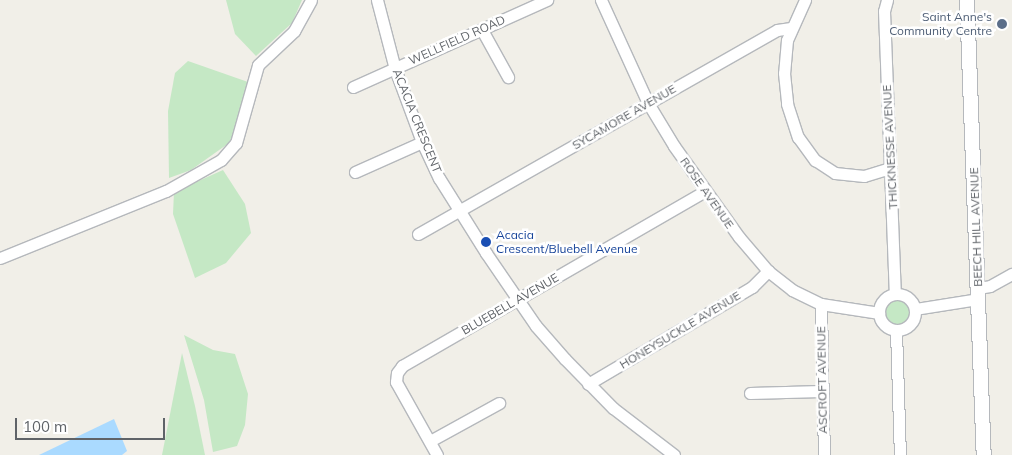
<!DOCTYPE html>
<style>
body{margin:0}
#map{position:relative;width:1012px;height:455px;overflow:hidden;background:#f1efe8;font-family:Mulish,sans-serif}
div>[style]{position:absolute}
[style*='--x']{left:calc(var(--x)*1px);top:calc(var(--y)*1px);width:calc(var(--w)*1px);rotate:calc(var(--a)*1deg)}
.green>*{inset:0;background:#c5e8c5}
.round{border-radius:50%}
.water>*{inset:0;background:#aadaff}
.roads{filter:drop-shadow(1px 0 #b5b8bc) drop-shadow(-1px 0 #b5b8bc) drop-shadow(0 1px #b5b8bc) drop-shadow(0 -1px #b5b8bc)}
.minor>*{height:11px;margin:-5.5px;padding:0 5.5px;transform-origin:5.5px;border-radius:5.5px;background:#fff}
.minor>.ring{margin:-5.5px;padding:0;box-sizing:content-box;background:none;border:11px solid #fff;border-radius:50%}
.tertiary>*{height:14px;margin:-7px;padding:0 7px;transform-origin:7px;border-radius:7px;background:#fff}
.dots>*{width:14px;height:14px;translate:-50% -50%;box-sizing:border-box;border:2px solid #fff;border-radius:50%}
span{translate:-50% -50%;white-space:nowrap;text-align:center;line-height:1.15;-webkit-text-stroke:5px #fff;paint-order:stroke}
.service-label{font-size:12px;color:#4e5e75}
.right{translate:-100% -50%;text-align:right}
.street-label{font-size:12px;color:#5f6368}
.transit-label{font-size:12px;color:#164399}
.left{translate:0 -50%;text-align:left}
.scale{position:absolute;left:15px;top:418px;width:150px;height:22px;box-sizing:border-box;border:2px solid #5f6368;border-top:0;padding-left:6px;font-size:15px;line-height:18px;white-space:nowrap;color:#5f6368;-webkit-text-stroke:4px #fff;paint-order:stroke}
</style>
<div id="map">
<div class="green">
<div style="clip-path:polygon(226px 0,302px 0,292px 23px,256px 56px,235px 34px)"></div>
<div style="clip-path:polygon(188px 61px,248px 82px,240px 118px,229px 143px,191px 170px,169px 178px,168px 111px,175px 73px)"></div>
<div style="clip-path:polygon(223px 170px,245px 204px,251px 233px,226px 263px,195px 278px,173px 214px,174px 192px)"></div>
<div class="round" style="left:884px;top:299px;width:26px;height:26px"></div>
<div style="clip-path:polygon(184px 335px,213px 350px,235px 354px,248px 394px,245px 425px,237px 446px,213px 452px,204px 400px)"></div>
<div style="clip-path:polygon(182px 353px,195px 406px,205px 455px,162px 455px)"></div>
</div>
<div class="water">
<div style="clip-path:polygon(114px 419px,127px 451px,122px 455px,39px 455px)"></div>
</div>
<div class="roads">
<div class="minor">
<div style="--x:377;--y:0;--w:71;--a:75.4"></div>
<div style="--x:395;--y:69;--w:78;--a:69.7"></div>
<div style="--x:422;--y:142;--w:40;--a:65"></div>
<div style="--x:439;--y:178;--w:89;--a:57.9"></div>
<div style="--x:486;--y:253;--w:88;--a:55.6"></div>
<div style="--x:536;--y:326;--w:44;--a:48.7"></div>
<div style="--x:565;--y:359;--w:69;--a:45.6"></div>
<div style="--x:613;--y:408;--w:77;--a:37.6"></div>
<div style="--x:601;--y:0;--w:113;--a:65.5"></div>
<div style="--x:648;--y:103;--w:50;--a:58.8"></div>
<div style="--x:674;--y:146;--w:112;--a:54.5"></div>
<div style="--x:739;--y:237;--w:45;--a:49.5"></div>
<div style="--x:768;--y:271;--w:31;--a:38"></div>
<div style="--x:792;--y:290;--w:32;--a:26"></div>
<div style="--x:821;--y:304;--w:59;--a:8.8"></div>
<div style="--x:805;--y:0;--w:44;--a:114.2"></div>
<div style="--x:787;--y:40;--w:33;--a:95"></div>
<div style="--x:784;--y:73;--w:31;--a:84"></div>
<div style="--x:787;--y:104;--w:35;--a:72"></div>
<div style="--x:798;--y:137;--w:29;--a:54"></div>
<div style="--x:815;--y:160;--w:24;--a:33"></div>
<div style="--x:835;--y:173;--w:29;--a:6"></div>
<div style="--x:864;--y:176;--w:28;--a:-17"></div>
<div style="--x:887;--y:0;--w:11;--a:105"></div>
<div style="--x:884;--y:11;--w:283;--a:87.8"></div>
<div style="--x:482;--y:30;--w:54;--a:61"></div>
<div style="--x:353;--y:87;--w:213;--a:-24.2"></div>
<div style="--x:355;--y:172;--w:73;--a:-24.1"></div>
<div style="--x:418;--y:234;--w:413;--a:-29.6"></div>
<div style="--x:777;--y:30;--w:14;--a:-8"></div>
<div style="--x:0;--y:258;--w:179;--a:-22"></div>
<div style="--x:166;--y:191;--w:63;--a:-29.4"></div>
<div style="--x:221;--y:160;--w:23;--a:-49"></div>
<div style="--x:236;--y:143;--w:81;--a:-74.2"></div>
<div style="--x:258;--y:65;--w:50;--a:-43.4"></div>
<div style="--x:294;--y:31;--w:35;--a:-61"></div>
<div style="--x:978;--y:288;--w:12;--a:-9"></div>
<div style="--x:990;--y:286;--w:25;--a:-29"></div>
<div class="ring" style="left:879px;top:294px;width:25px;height:25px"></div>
<div style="--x:821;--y:304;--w:151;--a:88.9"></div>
<div style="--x:915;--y:309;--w:64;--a:-9"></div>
<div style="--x:896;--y:330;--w:125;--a:88.2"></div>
<div style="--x:588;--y:384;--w:191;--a:-30.6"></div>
<div style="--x:752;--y:287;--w:23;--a:-45"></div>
<div style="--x:750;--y:393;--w:71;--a:-1.6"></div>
<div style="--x:430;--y:441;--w:79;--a:-28.8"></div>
<div style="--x:437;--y:455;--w:84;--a:-119.3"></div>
<div style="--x:396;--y:382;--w:9;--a:-84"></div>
<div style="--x:397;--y:373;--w:9;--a:-54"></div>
<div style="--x:402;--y:366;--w:350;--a:-30"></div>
</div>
<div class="tertiary">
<div style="--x:967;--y:0;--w:455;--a:87.9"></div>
</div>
</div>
<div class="dots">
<div style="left:1002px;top:24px;background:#5c6f8a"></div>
<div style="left:486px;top:242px;background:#1a4fb4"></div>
</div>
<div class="service-label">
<span class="right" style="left:992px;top:24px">Saint Anne's<br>Community Centre</span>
</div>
<div class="street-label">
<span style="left:457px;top:40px;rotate:-24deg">WELLFIELD ROAD</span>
<span style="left:624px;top:117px;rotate:-30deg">SYCAMORE AVENUE</span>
<span style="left:417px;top:121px;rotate:68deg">ACACIA CRESCENT</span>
<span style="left:890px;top:147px;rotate:-93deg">THICKNESSE AVENUE</span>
<span style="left:707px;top:193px;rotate:55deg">ROSE AVENUE</span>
<span style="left:976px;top:227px;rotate:-92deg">BEECH HILL AVENUE</span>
<span style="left:510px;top:304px;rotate:-30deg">BLUEBELL AVENUE</span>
<span style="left:680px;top:330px;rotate:-31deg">HONEYSUCKLE AVENUE</span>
<span style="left:822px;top:380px;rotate:-91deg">ASCROFT AVENUE</span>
</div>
<div class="transit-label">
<span class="left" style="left:496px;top:242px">Acacia<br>Crescent/Bluebell Avenue</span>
</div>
<div class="scale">100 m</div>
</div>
